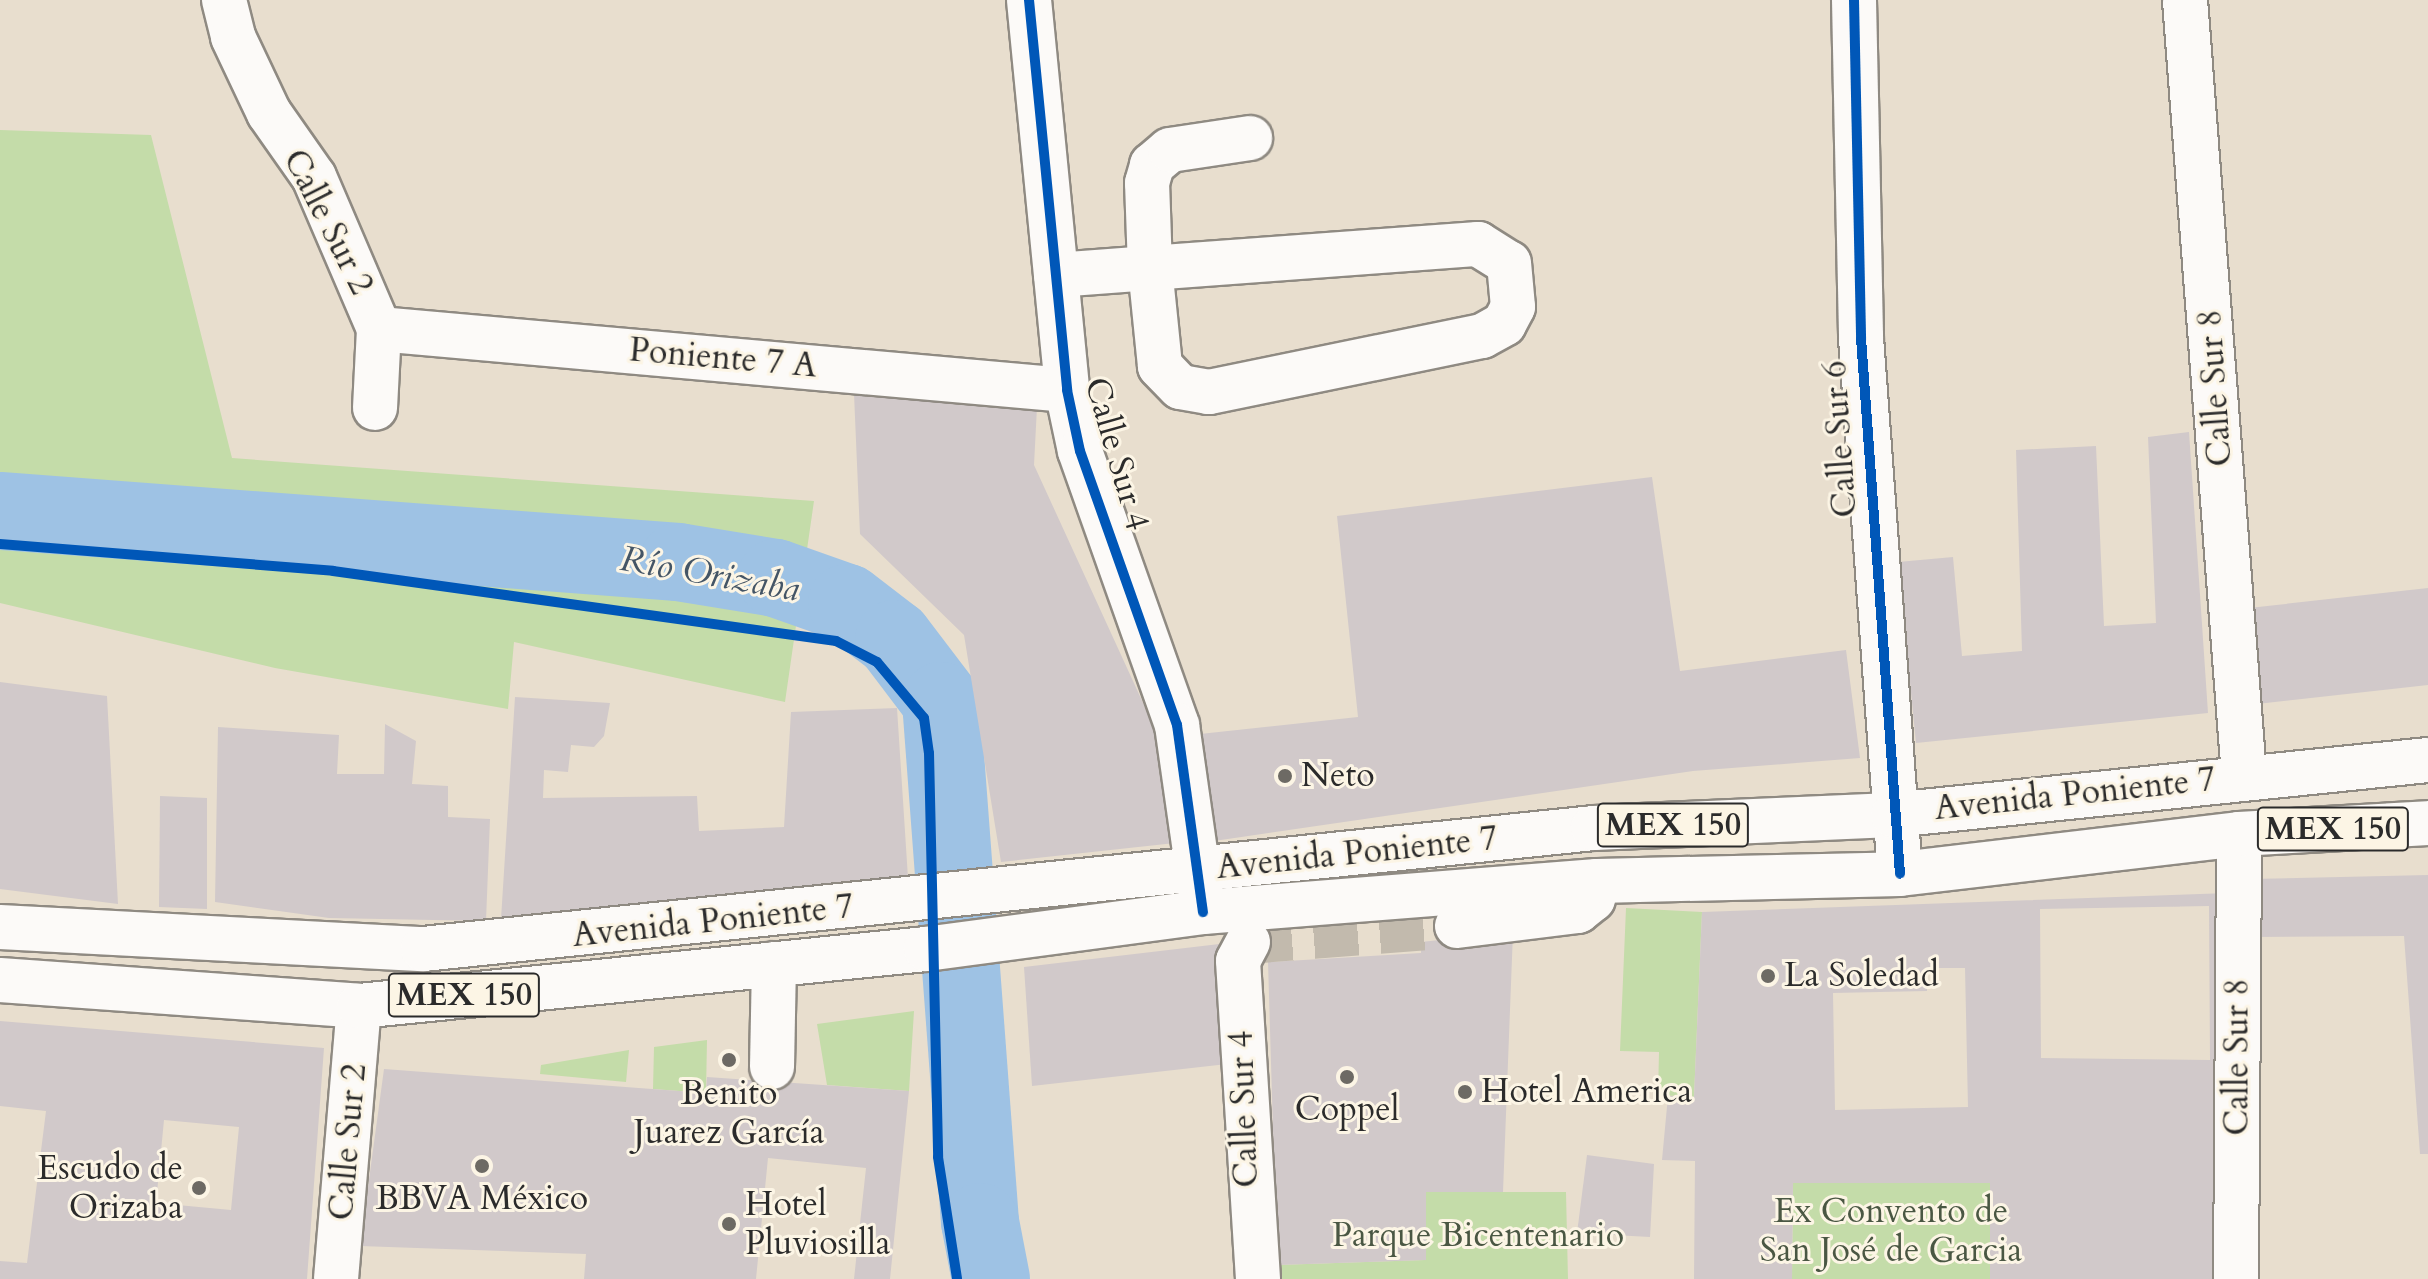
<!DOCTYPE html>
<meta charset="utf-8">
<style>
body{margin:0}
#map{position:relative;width:2428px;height:1279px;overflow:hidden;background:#e8dece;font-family:Cardo,serif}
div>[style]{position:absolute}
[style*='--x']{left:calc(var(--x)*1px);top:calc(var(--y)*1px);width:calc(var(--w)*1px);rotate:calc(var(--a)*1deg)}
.green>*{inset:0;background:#c4dca9}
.river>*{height:78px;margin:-39px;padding:0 39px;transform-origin:39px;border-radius:39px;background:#9ec2e4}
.building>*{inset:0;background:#d1c9ca}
.minor-tunnel>*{height:44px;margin-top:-22px;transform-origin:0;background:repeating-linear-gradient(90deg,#c2baad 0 44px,transparent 0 66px)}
.roads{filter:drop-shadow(2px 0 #8f8a82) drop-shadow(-2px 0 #8f8a82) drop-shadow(0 2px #8f8a82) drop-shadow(0 -2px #8f8a82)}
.minor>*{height:44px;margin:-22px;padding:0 22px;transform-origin:22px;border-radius:22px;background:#fcfaf8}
.major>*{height:44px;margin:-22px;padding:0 22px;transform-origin:22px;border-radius:22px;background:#fcfaf8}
.cycleway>*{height:10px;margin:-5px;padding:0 5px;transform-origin:5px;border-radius:5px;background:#0057b8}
.dots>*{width:22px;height:22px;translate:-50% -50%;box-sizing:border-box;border:4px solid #fcf5e5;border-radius:50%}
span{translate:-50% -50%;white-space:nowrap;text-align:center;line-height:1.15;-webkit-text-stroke:6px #fcf5e5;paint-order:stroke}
.shield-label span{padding:2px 6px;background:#fcf5e5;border:2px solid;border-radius:6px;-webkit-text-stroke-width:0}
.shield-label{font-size:32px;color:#2b2b2b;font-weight:700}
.street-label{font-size:34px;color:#2b2b2b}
.poi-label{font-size:34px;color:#2b2b2b}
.left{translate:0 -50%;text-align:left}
.right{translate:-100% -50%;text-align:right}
.park-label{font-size:34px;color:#4a5743}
.water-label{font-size:36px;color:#456;font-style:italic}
</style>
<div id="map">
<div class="green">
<div style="clip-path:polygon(0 130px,151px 135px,232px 458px,814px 501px,785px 702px,514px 642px,508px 709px,275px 668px,0 603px)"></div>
<div style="clip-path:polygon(1626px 908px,1702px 912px,1694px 1097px,1658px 1095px,1659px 1052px,1620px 1051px)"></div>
<div style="clip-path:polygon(914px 1011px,909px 1091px,827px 1085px,817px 1024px)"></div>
<div style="clip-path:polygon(707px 1040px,706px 1093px,653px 1089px,654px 1047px)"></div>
<div style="clip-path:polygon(629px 1050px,626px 1082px,540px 1074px,541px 1065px)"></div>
<div style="clip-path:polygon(1793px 1183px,1990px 1183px,1990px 1279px,1792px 1279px)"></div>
<div style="clip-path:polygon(1426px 1192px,1566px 1192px,1568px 1279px,1278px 1279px,1277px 1265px,1425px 1260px)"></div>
</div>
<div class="river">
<div style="--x:0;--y:511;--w:680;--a:4.3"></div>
<div style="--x:678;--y:562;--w:99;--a:9.3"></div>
<div style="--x:776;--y:578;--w:75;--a:19.4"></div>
<div style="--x:847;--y:603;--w:59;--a:37.5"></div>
<div style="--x:894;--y:639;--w:78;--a:52.8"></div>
<div style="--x:941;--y:701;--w:522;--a:85.72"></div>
<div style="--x:980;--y:1222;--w:58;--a:79.1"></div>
</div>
<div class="building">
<div style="clip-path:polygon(854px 394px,1037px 407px,1034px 465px,1160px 740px,1175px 843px,1001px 862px,964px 635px,860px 534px)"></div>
<div style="clip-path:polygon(2189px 432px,2208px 713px,1916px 743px,1898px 562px,1953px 557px,1962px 656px,2022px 651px,2016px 450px,2096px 446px,2104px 626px,2156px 623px,2148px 437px)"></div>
<div style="clip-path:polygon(1652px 477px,1680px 671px,1846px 650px,1860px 758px,1693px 771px,1214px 841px,1200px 734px,1358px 717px,1337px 516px)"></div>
<div style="clip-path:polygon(2428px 588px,2428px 685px,2257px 704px,2249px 608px)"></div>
<div style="clip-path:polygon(0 682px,107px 696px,118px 904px,0 889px)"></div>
<div style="clip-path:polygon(515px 697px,610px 703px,604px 736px,594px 747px,571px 745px,568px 772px,544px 770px,543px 798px,697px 796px,699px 831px,784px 827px,791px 712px,897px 708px,908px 878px,501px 919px)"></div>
<div style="clip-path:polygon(385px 724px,416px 741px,412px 784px,448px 786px,448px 817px,490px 819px,486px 921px,329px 918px,215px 902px,218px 727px,339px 735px,337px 774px,384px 774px)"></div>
<div style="clip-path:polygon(160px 796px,207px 798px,207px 909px,159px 907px)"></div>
<div style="clip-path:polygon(2428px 875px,2428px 1154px,2420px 1154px,2404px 936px,2253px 937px,2250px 879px)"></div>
<div style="clip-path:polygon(evenodd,2228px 893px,2219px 1279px,1990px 1279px,1990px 1183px,1793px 1183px,1792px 1279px,1694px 1279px,1695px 1161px,1662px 1160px,1668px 1096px,1694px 1097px,1702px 912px,2228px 893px,2209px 906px,2210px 1060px,2041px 1058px,2040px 909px,2209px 906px,2228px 893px,1927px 968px,1965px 968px,1968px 1107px,1835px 1110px,1833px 993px,1927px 991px,1927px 968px)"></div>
<div style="clip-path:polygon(1513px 932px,1503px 1192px,1426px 1192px,1426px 1260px,1277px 1265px,1268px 962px,1421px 953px,1421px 942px)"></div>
<div style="clip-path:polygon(1228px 943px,1236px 1063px,1032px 1086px,1024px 967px)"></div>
<div style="clip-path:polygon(evenodd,0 1021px,324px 1048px,307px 1279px,0 1279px,0 1261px,27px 1263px,46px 1111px,0 1106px,0 1021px,164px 1120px,239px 1127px,231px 1210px,156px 1203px,164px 1120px)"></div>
<div style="clip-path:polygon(384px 1069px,706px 1093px,707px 1077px,909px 1091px,890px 1279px,854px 1279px,866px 1168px,768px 1158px,756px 1279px,584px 1279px,586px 1254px,360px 1246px)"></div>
<div style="clip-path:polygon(1587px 1155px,1654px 1164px,1650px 1237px,1577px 1233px)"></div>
</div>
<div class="minor-tunnel">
<div style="--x:1248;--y:942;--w:210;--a:-4.4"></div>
</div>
<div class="roads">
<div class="minor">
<div style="--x:224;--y:0;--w:38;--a:76"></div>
<div style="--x:233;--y:37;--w:84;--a:64.7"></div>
<div style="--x:269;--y:113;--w:78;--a:54.9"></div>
<div style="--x:314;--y:177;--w:165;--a:66.8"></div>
<div style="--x:379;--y:329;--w:79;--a:92.9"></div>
<div style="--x:1029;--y:0;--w:392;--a:84.4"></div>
<div style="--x:1067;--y:390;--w:62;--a:78"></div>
<div style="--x:1080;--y:451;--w:291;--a:70.5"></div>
<div style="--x:1177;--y:725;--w:185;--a:81.9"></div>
<div style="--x:1854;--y:0;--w:338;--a:88.8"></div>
<div style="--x:1861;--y:338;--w:537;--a:85.84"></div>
<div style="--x:2185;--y:0;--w:777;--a:85.65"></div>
<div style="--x:1056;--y:275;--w:94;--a:-4.3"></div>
<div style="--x:1150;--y:268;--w:329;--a:-4.2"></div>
<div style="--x:1478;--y:244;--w:36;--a:32"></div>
<div style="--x:1509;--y:263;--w:44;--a:84.8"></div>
<div style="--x:1513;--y:307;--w:19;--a:118"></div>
<div style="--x:1504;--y:324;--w:25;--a:151"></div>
<div style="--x:1482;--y:336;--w:279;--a:168.4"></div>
<div style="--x:1209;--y:392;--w:29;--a:-170"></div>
<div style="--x:1180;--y:387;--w:29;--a:-134"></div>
<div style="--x:1160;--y:366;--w:99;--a:-95.8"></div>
<div style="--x:1150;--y:268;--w:85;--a:-92"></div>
<div style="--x:1147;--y:183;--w:19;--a:-74"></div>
<div style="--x:1152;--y:165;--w:23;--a:-40"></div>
<div style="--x:1170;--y:150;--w:81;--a:-8.5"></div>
<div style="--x:379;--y:329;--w:691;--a:5.07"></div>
<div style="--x:1457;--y:926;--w:122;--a:-7.1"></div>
<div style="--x:1578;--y:911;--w:19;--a:-39"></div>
<div style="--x:1593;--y:899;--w:18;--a:-77"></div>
<div style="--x:1248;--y:942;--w:21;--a:118"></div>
<div style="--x:1238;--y:961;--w:319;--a:86.4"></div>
<div style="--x:772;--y:1067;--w:103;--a:-88.9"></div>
<div style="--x:336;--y:1279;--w:274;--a:-85.2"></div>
<div style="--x:2236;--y:1279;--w:445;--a:-89.6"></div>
</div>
<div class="major">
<div style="--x:0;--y:927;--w:424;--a:3"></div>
<div style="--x:423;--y:949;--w:1176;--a:-5.9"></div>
<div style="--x:1593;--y:828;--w:300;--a:-2.5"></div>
<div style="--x:1893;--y:815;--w:538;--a:-5.87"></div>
<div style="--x:0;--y:980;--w:360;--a:4.1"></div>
<div style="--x:359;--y:1006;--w:570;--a:-5.74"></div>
<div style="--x:926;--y:949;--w:279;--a:-7.6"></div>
<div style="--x:1203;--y:912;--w:395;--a:-4.5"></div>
<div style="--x:1597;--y:881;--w:303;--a:-1.3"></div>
<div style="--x:1900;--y:874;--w:341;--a:-6.7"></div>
<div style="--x:2239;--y:834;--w:189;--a:-3.3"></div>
</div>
</div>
<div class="cycleway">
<div style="--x:1029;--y:0;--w:392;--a:84.4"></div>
<div style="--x:1067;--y:390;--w:62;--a:78"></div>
<div style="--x:1080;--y:451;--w:291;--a:70.5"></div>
<div style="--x:1177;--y:725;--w:189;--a:82.1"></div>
<div style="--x:1854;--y:0;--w:338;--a:88.8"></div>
<div style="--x:1861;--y:338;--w:537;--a:85.84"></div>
<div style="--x:0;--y:544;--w:334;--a:4.6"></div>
<div style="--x:333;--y:571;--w:508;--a:7.92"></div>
<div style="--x:836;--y:641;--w:46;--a:27.1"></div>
<div style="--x:877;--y:662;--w:73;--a:50"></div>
<div style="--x:924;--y:718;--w:35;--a:82"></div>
<div style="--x:929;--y:753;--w:404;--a:88.7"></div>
<div style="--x:938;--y:1157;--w:123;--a:81.1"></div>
</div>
<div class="dots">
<div style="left:1285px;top:776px;background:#6d6a64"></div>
<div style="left:1768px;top:976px;background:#6d6a64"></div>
<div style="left:729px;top:1060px;background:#6d6a64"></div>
<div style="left:1347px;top:1077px;background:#6d6a64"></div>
<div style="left:1465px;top:1092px;background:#6d6a64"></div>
<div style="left:482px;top:1166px;background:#6d6a64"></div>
<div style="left:199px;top:1188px;background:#6d6a64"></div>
<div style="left:729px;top:1224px;background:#6d6a64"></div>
</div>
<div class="shield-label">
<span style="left:1673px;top:825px">MEX 150</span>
<span style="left:2333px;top:829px">MEX 150</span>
<span style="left:464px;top:995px">MEX 150</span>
</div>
<div class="street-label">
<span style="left:328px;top:222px;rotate:63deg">Calle Sur 2</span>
<span style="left:723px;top:358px;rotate:5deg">Poniente 7 A</span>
<span style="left:2215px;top:388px;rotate:-94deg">Calle Sur 8</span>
<span style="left:1840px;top:439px;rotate:-94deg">Calle Sur 6</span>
<span style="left:1117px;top:454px;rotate:74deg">Calle Sur 4</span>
<span style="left:2075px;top:794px;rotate:-6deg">Avenida Poniente 7</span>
<span style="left:1357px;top:853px;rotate:-6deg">Avenida Poniente 7</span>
<span style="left:713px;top:921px;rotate:-6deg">Avenida Poniente 7</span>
<span style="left:2237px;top:1057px;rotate:-90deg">Calle Sur 8</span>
<span style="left:1244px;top:1109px;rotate:-92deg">Calle Sur 4</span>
<span style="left:348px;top:1142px;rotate:-85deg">Calle Sur 2</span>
</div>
<div class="poi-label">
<span class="left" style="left:1301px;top:776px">Neto</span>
<span class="left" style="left:1784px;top:976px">La Soledad</span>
<span class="left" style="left:1481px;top:1092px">Hotel America</span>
<span style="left:729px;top:1113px">Benito<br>Juarez García</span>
<span style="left:1347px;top:1110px">Coppel</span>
<span class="right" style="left:183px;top:1188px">Escudo de<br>Orizaba</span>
<span style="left:482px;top:1199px">BBVA México</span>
<span class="left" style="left:745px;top:1224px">Hotel<br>Pluviosilla</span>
</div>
<div class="park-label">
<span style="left:1891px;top:1231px">Ex Convento de<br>San José de Garcia</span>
<span style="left:1478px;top:1236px">Parque Bicentenario</span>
</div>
<div class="water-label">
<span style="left:710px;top:574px;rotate:10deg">Río Orizaba</span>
</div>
</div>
